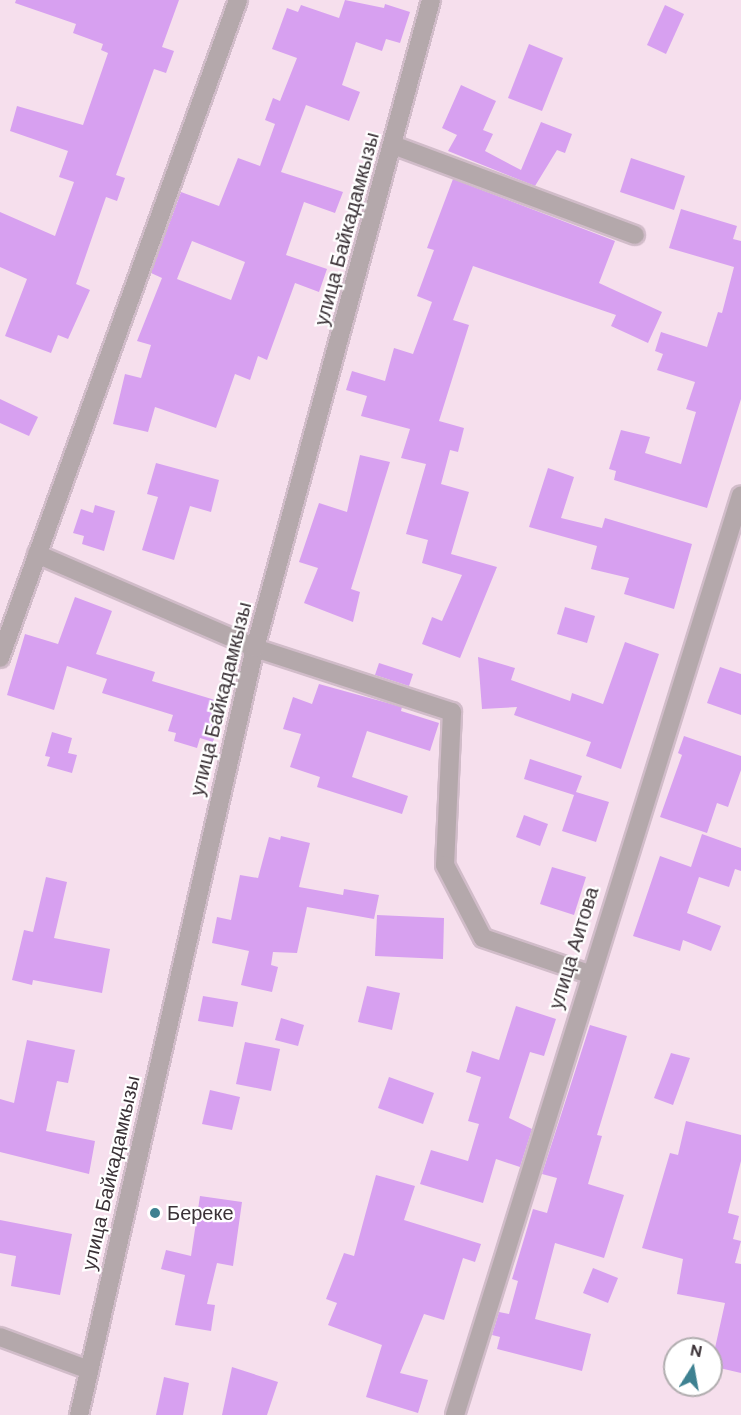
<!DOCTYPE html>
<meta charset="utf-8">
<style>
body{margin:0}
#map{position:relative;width:741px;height:1415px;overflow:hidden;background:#f6dfed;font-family:"DM Sans",sans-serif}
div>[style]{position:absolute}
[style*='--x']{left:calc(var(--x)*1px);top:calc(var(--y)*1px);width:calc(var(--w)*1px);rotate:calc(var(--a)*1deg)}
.building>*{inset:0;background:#d7a0f0}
.roads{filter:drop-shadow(2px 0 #d1bcc9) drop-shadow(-2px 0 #d1bcc9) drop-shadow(0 2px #d1bcc9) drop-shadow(0 -2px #d1bcc9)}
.minor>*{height:18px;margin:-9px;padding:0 9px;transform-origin:9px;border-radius:9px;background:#b4a8ab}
.dots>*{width:16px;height:16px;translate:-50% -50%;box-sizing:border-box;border:3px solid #fff;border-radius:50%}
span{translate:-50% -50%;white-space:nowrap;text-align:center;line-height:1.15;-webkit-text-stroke:4.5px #fff;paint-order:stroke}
.street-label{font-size:20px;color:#3b3237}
.poi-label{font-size:20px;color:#3b3237}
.left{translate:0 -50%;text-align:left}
.north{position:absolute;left:663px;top:1337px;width:60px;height:60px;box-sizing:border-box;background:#fff;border:2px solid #b1adaf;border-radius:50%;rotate:11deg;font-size:16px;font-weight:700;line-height:24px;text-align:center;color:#3b3237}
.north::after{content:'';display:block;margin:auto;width:21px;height:27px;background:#3e8191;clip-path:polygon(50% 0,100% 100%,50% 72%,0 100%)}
</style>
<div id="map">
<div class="building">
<div style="clip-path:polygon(16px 0,179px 0,162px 47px,174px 51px,166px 73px,154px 69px,116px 175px,125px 178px,117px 201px,106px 197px,76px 284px,90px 290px,68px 339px,58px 335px,51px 353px,5px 336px,27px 279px,0 267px,0 212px,55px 236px,74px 182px,59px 177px,68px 151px,10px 131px,17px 106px,83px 125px,108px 53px,101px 50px,103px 44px,73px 33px,76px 24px,15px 3px)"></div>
<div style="clip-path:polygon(evenodd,345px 0,384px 8px,385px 4px,410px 12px,400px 43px,386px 39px,382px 51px,356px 42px,342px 85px,360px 92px,349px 121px,306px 105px,281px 172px,343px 192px,335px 213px,304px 202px,286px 255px,327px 269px,319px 292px,295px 283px,267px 360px,258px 356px,250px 380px,235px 374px,216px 428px,155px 407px,148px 432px,113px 424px,125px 374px,141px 378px,151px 345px,137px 341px,162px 278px,151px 273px,181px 192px,219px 206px,238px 158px,260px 166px,275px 124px,265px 120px,273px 98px,280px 101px,297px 58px,272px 49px,287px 8px,298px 12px,301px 5px,339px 18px,345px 0,192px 241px,245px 262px,231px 300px,177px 279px,192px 241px)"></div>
<div style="clip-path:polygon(665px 5px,684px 14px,666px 54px,647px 45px)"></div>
<div style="clip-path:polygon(529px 44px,563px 58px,542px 111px,508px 98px)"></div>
<div style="clip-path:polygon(461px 85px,496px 101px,483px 130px,493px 134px,485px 151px,521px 170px,541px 122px,572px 134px,565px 153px,557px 150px,535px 186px,448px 151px,457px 135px,442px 128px)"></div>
<div style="clip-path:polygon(631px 158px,685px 176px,674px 210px,620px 192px)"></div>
<div style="clip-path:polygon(453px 179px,615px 241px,599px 283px,662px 312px,648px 343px,611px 326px,616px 315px,473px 266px,453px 320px,469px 325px,439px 421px,464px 428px,458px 452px,450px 450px,441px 484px,469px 492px,451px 554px,497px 567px,460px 658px,422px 644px,432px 617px,442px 621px,462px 575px,422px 563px,428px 540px,406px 534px,426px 464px,401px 458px,410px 429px,361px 416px,367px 396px,346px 390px,352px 371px,385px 381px,394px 348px,413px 354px,432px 302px,417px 296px,434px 250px,427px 248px)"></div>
<div style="clip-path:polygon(681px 209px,737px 226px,733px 239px,741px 241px,741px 399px,707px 508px,614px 480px,616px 471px,609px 469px,621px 430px,650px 437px,645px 453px,681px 464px,696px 412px,686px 409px,695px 382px,657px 370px,663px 354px,655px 351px,661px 332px,707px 347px,718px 312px,722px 313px,734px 267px,669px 248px)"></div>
<div style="clip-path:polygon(0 399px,38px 417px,29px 436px,0 423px)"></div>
<div style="clip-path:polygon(360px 455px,390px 462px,351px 589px,360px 592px,353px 622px,304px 603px,318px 568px,299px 562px,319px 503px,347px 512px)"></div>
<div style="clip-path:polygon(156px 463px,219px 480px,211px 512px,190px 506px,174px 560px,142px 550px,158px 497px,147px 494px)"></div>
<div style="clip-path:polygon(548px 468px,574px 477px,561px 518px,602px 528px,605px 518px,692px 544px,674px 609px,624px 594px,629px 578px,591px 569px,597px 546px,529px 527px)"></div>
<div style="clip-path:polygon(95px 505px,115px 511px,104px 551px,82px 544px,84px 536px,73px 533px,81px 509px,93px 513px)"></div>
<div style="clip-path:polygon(75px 597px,112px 611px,96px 654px,155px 672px,152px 681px,225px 703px,213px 742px,200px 738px,197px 748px,174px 741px,176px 733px,168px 731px,173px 715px,102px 693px,107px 679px,67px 666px,54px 710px,7px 695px,25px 634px,58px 644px)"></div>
<div style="clip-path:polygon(565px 607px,595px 616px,587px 643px,557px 634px)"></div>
<div style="clip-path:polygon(625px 642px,659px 654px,621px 769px,586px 756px,591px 742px,514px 715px,517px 707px,482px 709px,478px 657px,515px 668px,511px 680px,570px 701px,572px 693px,603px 704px)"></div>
<div style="clip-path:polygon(379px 663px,413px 674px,409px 686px,375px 675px)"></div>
<div style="clip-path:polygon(720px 667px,741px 674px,741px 715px,707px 703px)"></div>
<div style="clip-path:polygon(319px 684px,402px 707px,401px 711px,439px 723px,430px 751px,367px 731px,352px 777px,408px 796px,402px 814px,317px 787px,320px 777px,290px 767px,301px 734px,283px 729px,293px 697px,312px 704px)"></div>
<div style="clip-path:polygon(52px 732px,72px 738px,68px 753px,77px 755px,72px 773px,47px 766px,50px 757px,45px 756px)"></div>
<div style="clip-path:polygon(684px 736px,741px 756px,741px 770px,728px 807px,717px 803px,707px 833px,660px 817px,682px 755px,678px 753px)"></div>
<div style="clip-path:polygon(530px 759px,582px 776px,576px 792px,609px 802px,596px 842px,562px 831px,574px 795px,524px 779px)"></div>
<div style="clip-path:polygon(524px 815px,548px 824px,540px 846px,516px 837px)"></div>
<div style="clip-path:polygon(702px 834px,741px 848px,741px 871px,735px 869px,729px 887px,699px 877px,687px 913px,721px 926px,711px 951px,683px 940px,680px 951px,633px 936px,660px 856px,691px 867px)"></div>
<div style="clip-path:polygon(281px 836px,310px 843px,299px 887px,343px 895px,344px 889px,379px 895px,374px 919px,307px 907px,297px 953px,273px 952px,271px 965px,278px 967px,272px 992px,241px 985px,249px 951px,212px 943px,217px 917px,231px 920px,240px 875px,258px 878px,269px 837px,280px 840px)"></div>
<div style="clip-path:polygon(552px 867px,586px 877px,574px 915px,540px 904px)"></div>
<div style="clip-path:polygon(46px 877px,67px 882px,54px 938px,110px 949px,102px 993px,33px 980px,32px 985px,12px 980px,24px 930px,33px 932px)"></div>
<div style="clip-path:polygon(377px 915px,444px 918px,443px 959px,375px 956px)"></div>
<div style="clip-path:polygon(367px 986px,400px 993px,392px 1030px,358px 1022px)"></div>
<div style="clip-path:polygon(203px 996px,238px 1002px,233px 1027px,198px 1021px)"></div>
<div style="clip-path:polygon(516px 1006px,556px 1019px,544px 1056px,530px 1052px,509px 1118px,532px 1129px,520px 1167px,496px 1159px,483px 1203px,420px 1184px,431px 1150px,468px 1161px,479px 1124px,468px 1121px,481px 1077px,466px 1072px,472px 1051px,499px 1060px)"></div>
<div style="clip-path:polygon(281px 1018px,304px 1025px,298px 1046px,275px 1040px)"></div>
<div style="clip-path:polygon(590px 1025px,627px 1036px,597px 1135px,602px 1136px,588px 1184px,624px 1195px,604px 1258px,555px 1243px,535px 1319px,591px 1334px,582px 1371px,497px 1349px,500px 1337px,492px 1335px,499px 1312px,509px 1314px,518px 1281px,512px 1279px,533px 1209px,547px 1213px,557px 1178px,542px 1174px)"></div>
<div style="clip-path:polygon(27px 1040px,75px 1050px,68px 1083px,57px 1081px,46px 1131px,95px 1141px,89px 1174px,0 1152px,0 1099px,14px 1103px)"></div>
<div style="clip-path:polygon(245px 1042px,280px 1049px,271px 1091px,236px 1084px)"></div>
<div style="clip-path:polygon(671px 1053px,690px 1058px,673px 1105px,654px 1098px)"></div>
<div style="clip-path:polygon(389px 1077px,434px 1093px,423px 1124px,378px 1108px)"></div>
<div style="clip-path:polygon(210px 1090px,240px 1097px,232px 1130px,202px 1124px)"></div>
<div style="clip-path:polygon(686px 1121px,741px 1135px,741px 1161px,728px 1213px,739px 1216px,733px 1239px,741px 1241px,735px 1263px,741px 1264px,741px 1373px,711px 1366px,725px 1303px,677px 1294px,683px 1259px,642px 1248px,670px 1153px,678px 1155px)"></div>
<div style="clip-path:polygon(376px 1175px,415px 1186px,404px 1220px,481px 1244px,475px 1262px,463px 1258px,444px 1320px,424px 1314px,400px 1373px,428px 1380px,418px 1413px,366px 1397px,382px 1345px,328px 1325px,337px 1303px,326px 1299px,344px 1253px,354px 1256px)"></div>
<div style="clip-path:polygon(200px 1196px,242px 1202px,233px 1266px,217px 1263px,207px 1304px,215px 1305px,211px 1331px,175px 1325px,185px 1275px,161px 1269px,166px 1250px,191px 1256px)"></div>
<div style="clip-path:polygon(0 1220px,72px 1234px,60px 1295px,11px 1286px,16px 1256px,0 1253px)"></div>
<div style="clip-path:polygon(593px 1268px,618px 1278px,608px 1303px,583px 1293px)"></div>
<div style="clip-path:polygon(232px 1367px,278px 1382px,267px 1415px,222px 1415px)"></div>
<div style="clip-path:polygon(164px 1377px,189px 1383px,183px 1415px,156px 1415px)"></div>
</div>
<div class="roads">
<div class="minor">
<div style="--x:393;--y:145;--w:258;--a:20.4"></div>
<div style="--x:37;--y:554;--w:237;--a:23.3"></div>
<div style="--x:255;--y:648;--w:207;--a:18"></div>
<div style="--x:452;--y:712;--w:153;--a:92.6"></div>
<div style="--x:445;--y:865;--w:82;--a:62.5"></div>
<div style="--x:483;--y:938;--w:112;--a:18.8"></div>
<div style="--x:0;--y:658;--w:700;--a:-70.11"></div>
<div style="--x:0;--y:1337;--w:95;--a:20.3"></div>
<div style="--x:79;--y:1415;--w:787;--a:-77.08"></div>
<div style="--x:255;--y:648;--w:671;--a:-74.8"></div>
<div style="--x:455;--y:1415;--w:963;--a:-72.73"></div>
</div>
</div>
<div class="dots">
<div style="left:155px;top:1213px;background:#3e8191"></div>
</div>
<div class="street-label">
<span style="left:347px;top:229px;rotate:-75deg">улица Байкадамкызы</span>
<span style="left:221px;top:699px;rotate:-76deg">улица Байкадамкызы</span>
<span style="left:574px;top:948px;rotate:-73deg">улица Аитова</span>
<span style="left:111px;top:1173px;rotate:-77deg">улица Байкадамкызы</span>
</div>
<div class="poi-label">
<span class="left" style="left:167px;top:1213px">Береке</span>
</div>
<div class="north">N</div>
</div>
